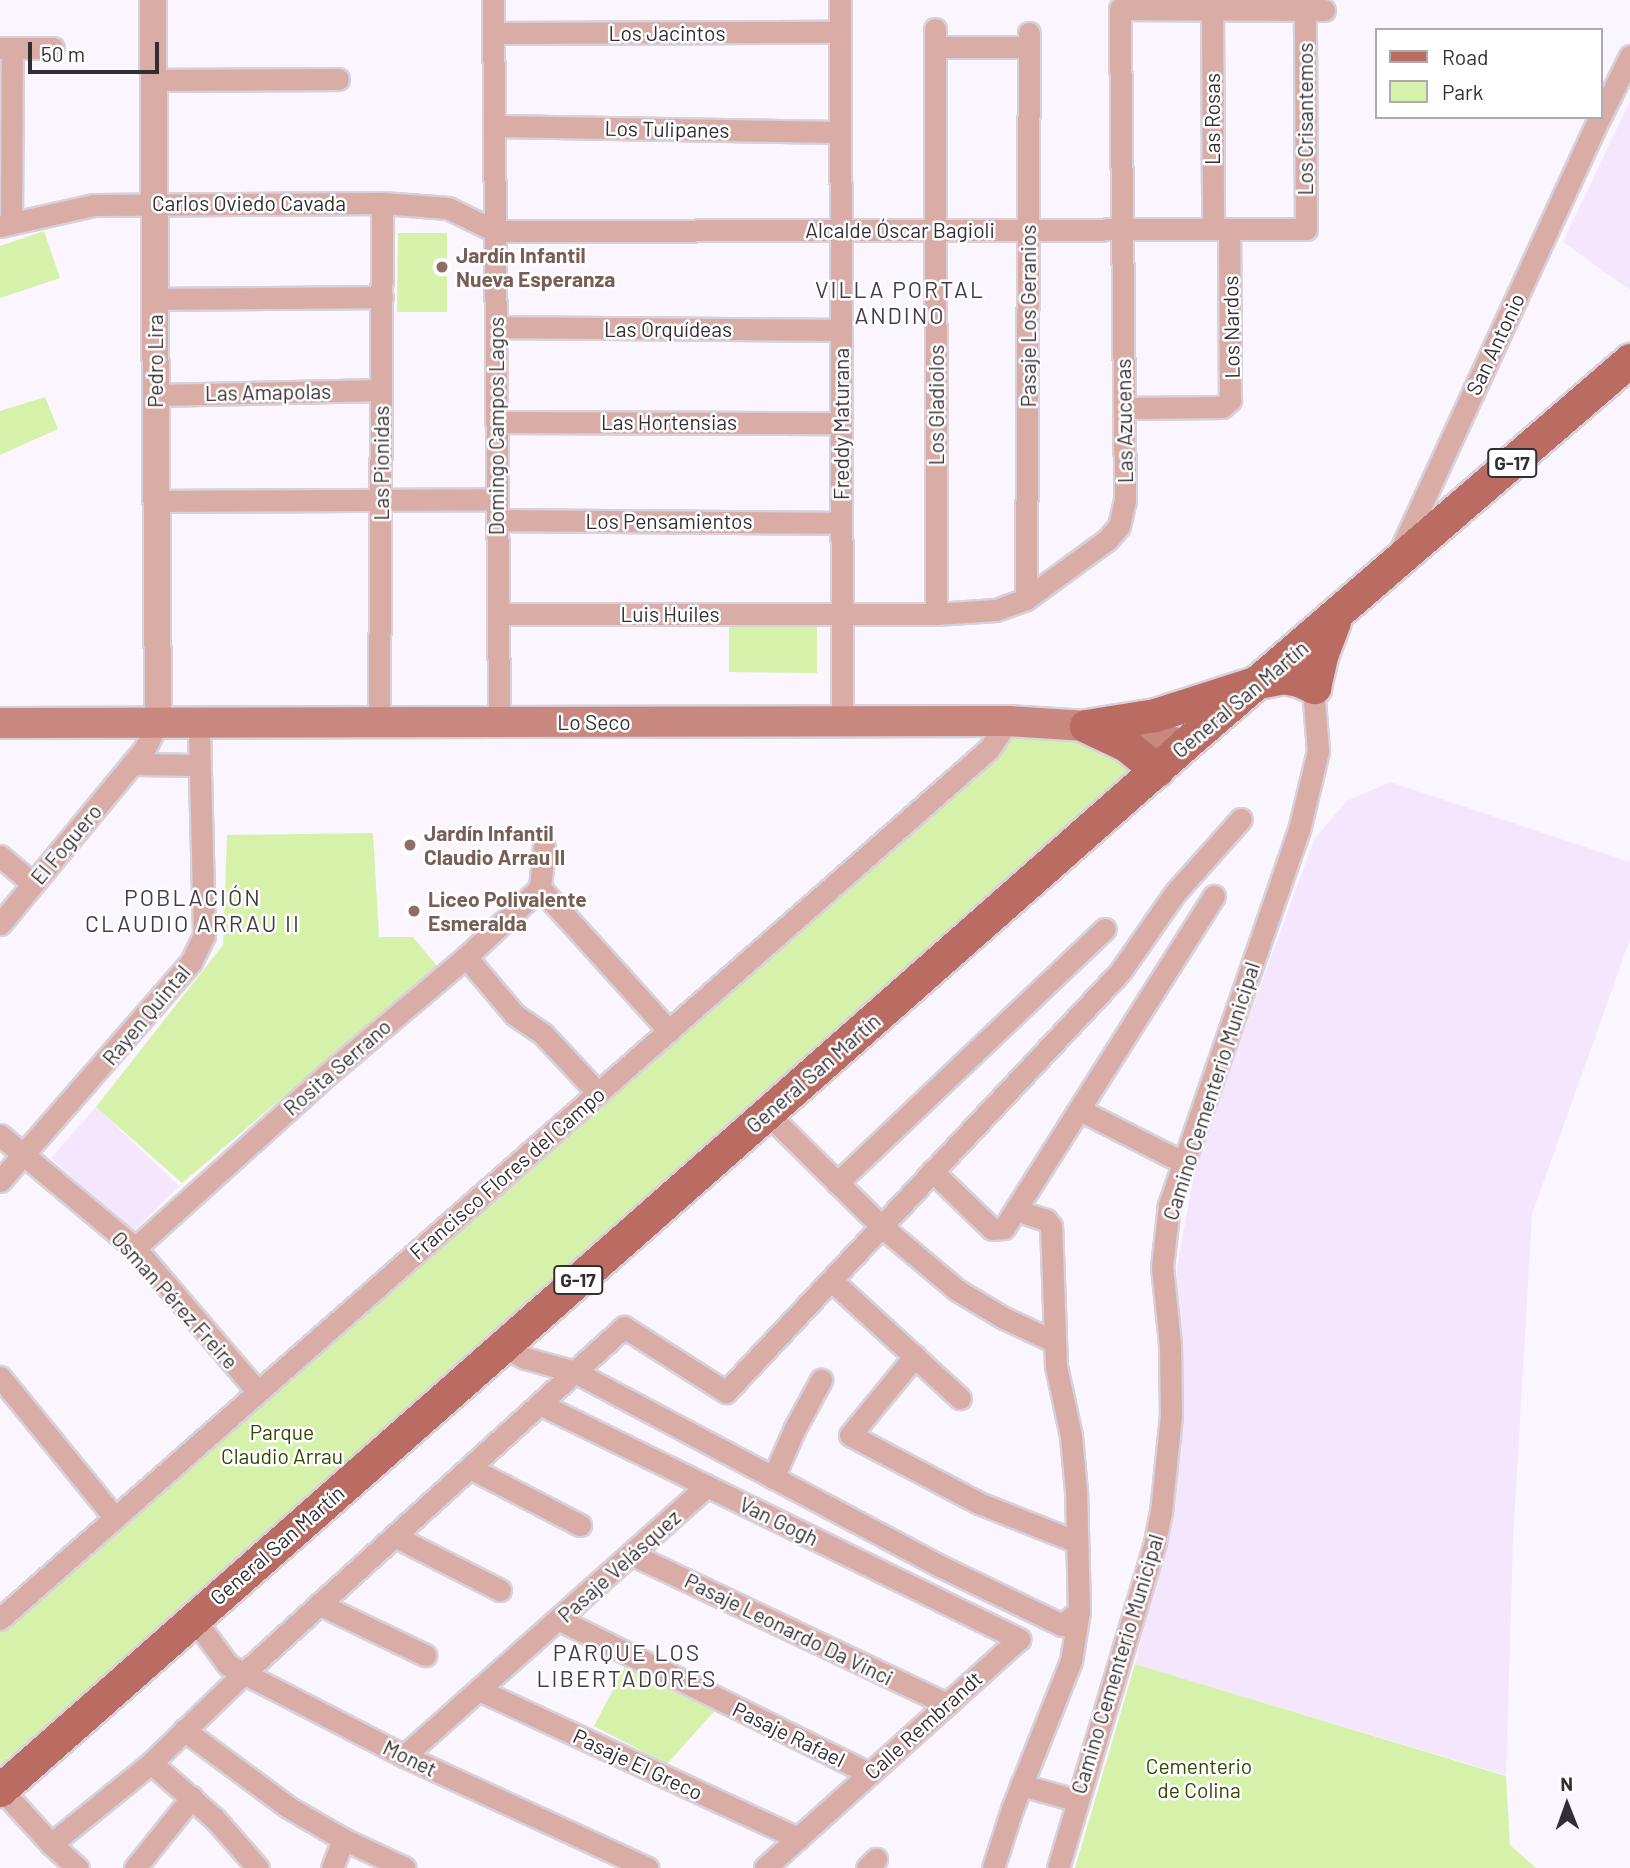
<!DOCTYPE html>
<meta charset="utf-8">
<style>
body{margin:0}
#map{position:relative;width:1630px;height:1868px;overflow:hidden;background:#faf5fe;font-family:Barlow,sans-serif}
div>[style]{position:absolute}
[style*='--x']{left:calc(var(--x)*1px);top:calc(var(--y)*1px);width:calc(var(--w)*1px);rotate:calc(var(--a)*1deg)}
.built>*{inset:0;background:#f3e6fd}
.green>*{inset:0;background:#d6f2aa}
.roads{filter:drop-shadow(2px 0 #d6d1da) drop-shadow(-2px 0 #d6d1da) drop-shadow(0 2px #d6d1da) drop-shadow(0 -2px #d6d1da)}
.minor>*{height:21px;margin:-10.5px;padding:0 10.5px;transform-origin:10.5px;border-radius:10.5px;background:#daaca6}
.tertiary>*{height:26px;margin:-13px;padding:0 13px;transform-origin:13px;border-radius:13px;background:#daaca6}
.secondary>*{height:30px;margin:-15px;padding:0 15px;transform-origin:15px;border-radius:15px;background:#c8877f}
.primary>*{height:33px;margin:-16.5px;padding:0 16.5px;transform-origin:16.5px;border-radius:16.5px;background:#ba6b62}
.dots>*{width:19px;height:19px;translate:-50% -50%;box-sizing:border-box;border:4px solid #fff;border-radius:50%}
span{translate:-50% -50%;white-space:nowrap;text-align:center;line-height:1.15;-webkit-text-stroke:5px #fff;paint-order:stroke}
.shield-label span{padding:2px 5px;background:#fff;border:2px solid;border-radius:5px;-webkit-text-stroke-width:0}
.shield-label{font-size:19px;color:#322e34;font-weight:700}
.street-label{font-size:21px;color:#322e34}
.education-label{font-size:21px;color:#785e54;font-weight:700}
.left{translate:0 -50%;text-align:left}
.park-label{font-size:21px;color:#334602}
.neighbourhood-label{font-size:23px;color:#433c48;letter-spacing:2px}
.legend{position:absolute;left:1375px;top:28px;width:228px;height:91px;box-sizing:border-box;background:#fff;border:2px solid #adabae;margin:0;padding:9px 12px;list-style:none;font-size:21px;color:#322e34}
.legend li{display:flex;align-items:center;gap:14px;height:35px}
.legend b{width:35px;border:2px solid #adabae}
.north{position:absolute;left:1532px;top:1770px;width:70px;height:70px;-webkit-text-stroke:5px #fff;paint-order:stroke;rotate:359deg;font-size:19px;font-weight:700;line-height:28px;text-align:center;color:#322e34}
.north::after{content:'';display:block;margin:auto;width:24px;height:32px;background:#322e34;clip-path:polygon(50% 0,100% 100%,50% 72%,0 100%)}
.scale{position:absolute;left:28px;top:42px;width:131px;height:32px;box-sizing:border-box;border:4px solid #322e34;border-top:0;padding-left:9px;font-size:21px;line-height:24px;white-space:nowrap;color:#322e34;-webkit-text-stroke:5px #fff;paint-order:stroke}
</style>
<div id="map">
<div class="built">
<div style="clip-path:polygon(1630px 101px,1630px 290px,1563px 242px)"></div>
<div style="clip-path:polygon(1390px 782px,1630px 862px,1630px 939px,1532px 1214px,1513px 1539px,1506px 1775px,1135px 1664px,1171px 1522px,1180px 1454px,1177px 1267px,1197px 1158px,1315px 838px,1347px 801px)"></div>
<div style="clip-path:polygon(96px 1107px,179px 1186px,133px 1232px,51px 1158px)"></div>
</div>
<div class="green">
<div style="clip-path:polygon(44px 231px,60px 278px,0 298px,0 246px)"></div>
<div style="clip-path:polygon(398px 233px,447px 233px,447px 312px,397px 312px)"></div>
<div style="clip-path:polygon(45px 397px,58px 429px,0 455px,0 411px)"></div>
<div style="clip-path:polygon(729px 622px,817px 622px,817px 673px,729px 672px)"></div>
<div style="clip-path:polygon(1026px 728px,1103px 743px,1134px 772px,0 1765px,0 1629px,1010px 735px)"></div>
<div style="clip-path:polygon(373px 833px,379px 937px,413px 937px,437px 966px,182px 1183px,96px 1107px,223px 945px,227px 835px)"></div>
<div style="clip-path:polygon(629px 1659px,719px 1706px,667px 1764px,594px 1726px)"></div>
<div style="clip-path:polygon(1135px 1664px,1506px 1776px,1510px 1845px,1536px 1868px,1075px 1868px)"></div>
</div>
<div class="roads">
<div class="minor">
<div style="--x:493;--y:0;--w:722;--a:89.52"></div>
<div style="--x:840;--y:0;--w:721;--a:89.84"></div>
<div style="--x:1212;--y:9;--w:220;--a:89.7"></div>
<div style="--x:935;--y:29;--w:585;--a:89.9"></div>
<div style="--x:493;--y:33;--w:347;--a:-0.2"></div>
<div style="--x:935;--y:47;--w:94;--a:0"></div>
<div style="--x:0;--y:48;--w:53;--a:0"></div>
<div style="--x:154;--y:80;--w:184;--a:-0.3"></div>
<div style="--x:1600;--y:117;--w:68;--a:-63.8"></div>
<div style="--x:494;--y:126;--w:346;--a:1"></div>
<div style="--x:11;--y:223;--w:175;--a:-89.7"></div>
<div style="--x:0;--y:226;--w:96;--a:-12.6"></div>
<div style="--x:94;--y:205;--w:288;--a:-0.4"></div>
<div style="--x:382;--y:203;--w:66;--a:4.3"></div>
<div style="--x:448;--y:208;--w:52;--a:26.1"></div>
<div style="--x:495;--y:231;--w:811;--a:-0.14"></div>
<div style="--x:1306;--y:229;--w:219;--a:-90.3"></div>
<div style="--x:155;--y:299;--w:227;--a:-0.5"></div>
<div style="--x:496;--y:327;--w:345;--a:0.5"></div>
<div style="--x:156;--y:395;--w:225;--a:-1.3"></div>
<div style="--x:1124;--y:408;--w:98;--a:-0.6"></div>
<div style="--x:1222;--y:407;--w:11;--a:-41"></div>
<div style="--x:1230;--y:400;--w:171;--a:-90.3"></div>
<div style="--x:496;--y:422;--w:345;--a:0.2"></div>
<div style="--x:156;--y:501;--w:341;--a:-0.3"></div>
<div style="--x:497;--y:520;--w:344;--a:0.5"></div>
<div style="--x:1400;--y:551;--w:478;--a:-65.3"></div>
<div style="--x:1026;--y:599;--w:566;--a:-89.7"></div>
<div style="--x:498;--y:614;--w:438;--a:0"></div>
<div style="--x:936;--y:614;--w:60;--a:-3.8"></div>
<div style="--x:996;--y:610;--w:32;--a:-20"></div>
<div style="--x:1026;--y:599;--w:100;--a:-36.1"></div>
<div style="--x:1107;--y:540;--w:18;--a:-49"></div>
<div style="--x:1119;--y:526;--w:26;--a:-77"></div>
<div style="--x:1125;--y:501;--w:492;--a:-90.6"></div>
<div style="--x:1120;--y:9;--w:204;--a:0.3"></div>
<div style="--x:379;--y:722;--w:519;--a:-89.67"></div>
<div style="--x:132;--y:764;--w:67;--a:0.9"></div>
<div style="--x:544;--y:847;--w:41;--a:95.6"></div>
<div style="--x:540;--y:888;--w:193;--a:47.9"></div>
<div style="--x:0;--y:856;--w:43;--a:40.3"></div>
<div style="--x:0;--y:924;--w:228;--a:-50.5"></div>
<div style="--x:145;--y:748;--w:28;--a:-63"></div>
<div style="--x:466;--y:957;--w:76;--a:49.8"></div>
<div style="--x:515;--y:1015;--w:34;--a:34"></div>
<div style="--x:543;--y:1034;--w:81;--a:47"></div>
<div style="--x:1080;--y:1110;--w:117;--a:27"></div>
<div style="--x:767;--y:1113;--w:161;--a:44.7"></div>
<div style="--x:881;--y:1226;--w:99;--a:40.1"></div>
<div style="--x:957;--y:1290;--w:55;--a:30.8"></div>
<div style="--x:1004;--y:1318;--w:56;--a:25.2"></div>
<div style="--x:0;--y:1135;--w:176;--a:39.9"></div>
<div style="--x:135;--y:1248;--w:189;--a:49.5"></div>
<div style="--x:932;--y:1171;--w:83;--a:44"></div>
<div style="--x:992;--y:1229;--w:12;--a:-5"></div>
<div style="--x:1004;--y:1228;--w:393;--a:-57.7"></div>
<div style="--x:0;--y:1181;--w:291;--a:-48.9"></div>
<div style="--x:191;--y:962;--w:30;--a:-64"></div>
<div style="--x:204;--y:935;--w:212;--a:-91.4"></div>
<div style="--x:837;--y:1183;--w:369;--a:-43.5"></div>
<div style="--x:135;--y:1248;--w:263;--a:-42.1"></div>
<div style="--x:330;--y:1072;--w:178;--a:-40.2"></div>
<div style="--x:466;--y:957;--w:101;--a:-43"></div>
<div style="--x:831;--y:1280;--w:175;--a:42.5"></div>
<div style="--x:503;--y:1346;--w:25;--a:29"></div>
<div style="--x:525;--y:1358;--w:52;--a:15.6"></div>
<div style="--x:575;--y:1372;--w:413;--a:28"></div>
<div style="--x:940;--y:1566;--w:136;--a:25.8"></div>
<div style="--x:1062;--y:1625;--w:22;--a:-39"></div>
<div style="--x:915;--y:1356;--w:102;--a:129.4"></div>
<div style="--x:850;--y:1435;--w:146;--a:27.8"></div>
<div style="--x:979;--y:1503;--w:105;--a:21.7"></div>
<div style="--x:0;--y:1377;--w:182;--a:50.8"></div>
<div style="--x:540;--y:1404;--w:534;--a:26.13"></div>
<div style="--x:1019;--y:1639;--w:342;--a:138"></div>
<div style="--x:470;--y:1468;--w:124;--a:27.4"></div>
<div style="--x:773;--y:1478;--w:55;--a:-66.3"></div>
<div style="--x:795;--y:1428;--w:55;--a:-61.6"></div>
<div style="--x:394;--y:1536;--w:119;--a:27"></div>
<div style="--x:631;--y:1554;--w:350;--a:25.4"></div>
<div style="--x:319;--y:1604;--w:118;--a:25.7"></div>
<div style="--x:0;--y:1619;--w:1317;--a:-41.34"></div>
<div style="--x:989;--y:749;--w:34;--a:-56"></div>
<div style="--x:194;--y:1619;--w:57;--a:53.5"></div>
<div style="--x:228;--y:1665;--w:198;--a:27.3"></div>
<div style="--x:404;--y:1756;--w:268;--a:24.7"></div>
<div style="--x:560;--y:1620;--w:344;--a:26.4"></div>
<div style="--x:479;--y:1690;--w:352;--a:24.9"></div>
<div style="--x:184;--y:1730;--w:129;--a:36.5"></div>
<div style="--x:288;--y:1807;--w:64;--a:30.2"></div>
<div style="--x:343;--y:1839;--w:68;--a:25.1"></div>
<div style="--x:404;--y:1756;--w:406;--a:-41.7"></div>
<div style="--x:151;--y:1763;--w:85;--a:41.2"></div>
<div style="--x:215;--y:1819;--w:65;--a:48.7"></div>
<div style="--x:1021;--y:1785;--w:57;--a:15.3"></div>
<div style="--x:1;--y:1789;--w:74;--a:47.7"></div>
<div style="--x:51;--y:1844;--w:36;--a:42"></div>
<div style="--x:51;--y:1844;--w:129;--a:-39"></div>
<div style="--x:151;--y:1763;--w:129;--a:-44.1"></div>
<div style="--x:244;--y:1673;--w:514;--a:-42.32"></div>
<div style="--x:624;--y:1327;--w:121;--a:32.5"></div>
<div style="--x:726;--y:1392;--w:576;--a:-46.83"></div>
<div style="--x:1120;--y:972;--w:96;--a:-55.2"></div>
<div style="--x:1175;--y:893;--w:99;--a:-48.3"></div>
<div style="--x:135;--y:1868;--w:91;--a:-51.2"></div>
<div style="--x:332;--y:1868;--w:31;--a:-69"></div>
<div style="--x:867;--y:1868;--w:13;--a:-45"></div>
<div style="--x:993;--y:1868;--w:62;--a:-72.1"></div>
<div style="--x:1012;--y:1809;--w:159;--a:-68.3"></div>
<div style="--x:1071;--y:1661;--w:51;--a:-80.9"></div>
<div style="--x:1079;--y:1611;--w:120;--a:-91.4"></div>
<div style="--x:1076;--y:1491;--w:55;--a:-95.2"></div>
<div style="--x:1071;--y:1436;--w:72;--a:-102.1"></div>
<div style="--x:1056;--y:1366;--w:140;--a:-92"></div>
<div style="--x:1051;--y:1226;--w:8;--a:-130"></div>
<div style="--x:1046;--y:1220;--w:32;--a:-162"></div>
<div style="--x:1058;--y:1868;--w:340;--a:-73.4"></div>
<div style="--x:1155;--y:1542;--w:31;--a:-79"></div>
<div style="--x:1161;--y:1512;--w:97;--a:-84.1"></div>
<div style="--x:1171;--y:1416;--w:72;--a:-90.8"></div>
<div style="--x:1170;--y:1344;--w:77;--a:-95.9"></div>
<div style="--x:1162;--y:1267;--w:62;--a:-83.6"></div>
<div style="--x:1169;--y:1205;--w:397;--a:-70.9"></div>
<div style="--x:1299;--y:830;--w:81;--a:-76.5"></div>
<div style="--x:1318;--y:751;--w:76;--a:-94.5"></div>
</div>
<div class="tertiary">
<div style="--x:153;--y:0;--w:723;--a:89.6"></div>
</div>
<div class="secondary">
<div style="--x:0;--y:723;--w:1008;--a:-0.11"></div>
<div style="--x:1008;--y:721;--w:78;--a:3.7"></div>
<div style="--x:1086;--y:726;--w:101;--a:10.3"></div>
</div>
<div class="primary">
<div style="--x:1086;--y:726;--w:70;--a:-9.1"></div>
<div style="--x:1155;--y:715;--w:108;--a:-17.8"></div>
<div style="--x:1258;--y:682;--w:25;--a:-11"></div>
<div style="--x:1283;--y:677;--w:16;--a:11"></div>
<div style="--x:1299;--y:680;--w:17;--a:25"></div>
<div style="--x:1314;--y:687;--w:35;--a:-77"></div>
<div style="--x:1322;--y:653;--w:34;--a:-69"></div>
<div style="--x:1086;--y:726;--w:44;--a:25.4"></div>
<div style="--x:1126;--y:745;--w:40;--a:39"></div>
<div style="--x:0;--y:1790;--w:1581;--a:-41.43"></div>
<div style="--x:1185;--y:744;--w:588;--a:-40.79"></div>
</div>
</div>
<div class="dots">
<div style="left:442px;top:267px;background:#8d6e63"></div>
<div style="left:410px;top:845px;background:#8d6e63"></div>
<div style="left:414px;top:911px;background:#8d6e63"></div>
</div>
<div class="shield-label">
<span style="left:1512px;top:463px">G-17</span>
<span style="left:578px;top:1280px">G-17</span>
</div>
<div class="street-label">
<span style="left:667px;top:33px">Los Jacintos</span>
<span style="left:1212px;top:119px;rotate:-90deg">Las Rosas</span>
<span style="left:1305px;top:119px;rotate:-90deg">Los Crisantemos</span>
<span style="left:667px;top:129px;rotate:1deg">Los Tulipanes</span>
<span style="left:249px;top:203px">Carlos Oviedo Cavada</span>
<span style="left:900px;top:230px">Alcalde Óscar Bagioli</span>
<span style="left:1028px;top:316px;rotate:-90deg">Pasaje Los Geranios</span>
<span style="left:1231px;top:327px;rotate:-91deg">Los Nardos</span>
<span style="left:668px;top:329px">Las Orquídeas</span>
<span style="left:1495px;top:344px;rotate:-65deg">San Antonio</span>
<span style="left:155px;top:361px;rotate:-90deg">Pedro Lira</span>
<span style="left:268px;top:392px;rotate:-1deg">Las Amapolas</span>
<span style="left:936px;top:405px;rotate:-90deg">Los Gladiolos</span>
<span style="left:1124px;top:421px;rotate:-91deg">Las Azucenas</span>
<span style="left:669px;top:422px">Las Hortensias</span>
<span style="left:841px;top:424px;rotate:-90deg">Freddy Maturana</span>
<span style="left:496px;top:426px;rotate:-90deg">Domingo Campos Lagos</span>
<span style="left:381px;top:463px;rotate:-90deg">Las Pionidas</span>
<span style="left:669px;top:521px">Los Pensamientos</span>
<span style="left:670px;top:614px">Luis Huiles</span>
<span style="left:1240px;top:699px;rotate:-40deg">General San Martín</span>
<span style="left:594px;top:722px">Lo Seco</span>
<span style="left:66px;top:844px;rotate:-50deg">El Foguero</span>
<span style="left:146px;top:1015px;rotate:-50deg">Rayen Quintal</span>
<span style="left:337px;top:1067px;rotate:-41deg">Rosita Serrano</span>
<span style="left:813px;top:1073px;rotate:-41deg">General San Martín</span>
<span style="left:1211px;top:1091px;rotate:-72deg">Camino Cementerio Municipal</span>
<span style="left:507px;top:1173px;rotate:-41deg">Francisco Flores del Campo</span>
<span style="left:175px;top:1300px;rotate:48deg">Osman Pérez Freire</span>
<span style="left:779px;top:1521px;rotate:26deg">Van Gogh</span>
<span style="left:277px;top:1545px;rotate:-41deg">General San Martín</span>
<span style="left:619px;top:1566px;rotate:-42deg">Pasaje Velásquez</span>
<span style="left:789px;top:1629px;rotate:26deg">Pasaje Leonardo Da Vinci</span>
<span style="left:1117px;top:1664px;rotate:-73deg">Camino Cementerio Municipal</span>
<span style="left:923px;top:1725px;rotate:-42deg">Calle Rembrandt</span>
<span style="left:789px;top:1734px;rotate:26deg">Pasaje Rafael</span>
<span style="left:410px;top:1758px;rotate:26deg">Monet</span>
<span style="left:638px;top:1764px;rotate:25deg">Pasaje El Greco</span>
</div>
<div class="education-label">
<span class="left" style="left:456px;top:267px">Jardín Infantil<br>Nueva Esperanza</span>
<span class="left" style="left:424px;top:845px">Jardín Infantil<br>Claudio Arrau II</span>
<span class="left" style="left:428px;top:911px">Liceo Polivalente<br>Esmeralda</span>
</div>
<div class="park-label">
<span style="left:282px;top:1444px">Parque<br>Claudio Arrau</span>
<span style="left:1199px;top:1778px">Cementerio<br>de Colina</span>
</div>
<div class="neighbourhood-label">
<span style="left:900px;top:302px">VILLA PORTAL<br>ANDINO</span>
<span style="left:193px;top:910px">POBLACIÓN<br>CLAUDIO ARRAU II</span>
<span style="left:627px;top:1665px">PARQUE LOS<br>LIBERTADORES</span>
</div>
<ul class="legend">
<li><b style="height:9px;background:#ba6b62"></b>Road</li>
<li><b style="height:19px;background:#d6f2aa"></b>Park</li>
</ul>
<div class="north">N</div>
<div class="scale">50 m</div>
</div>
